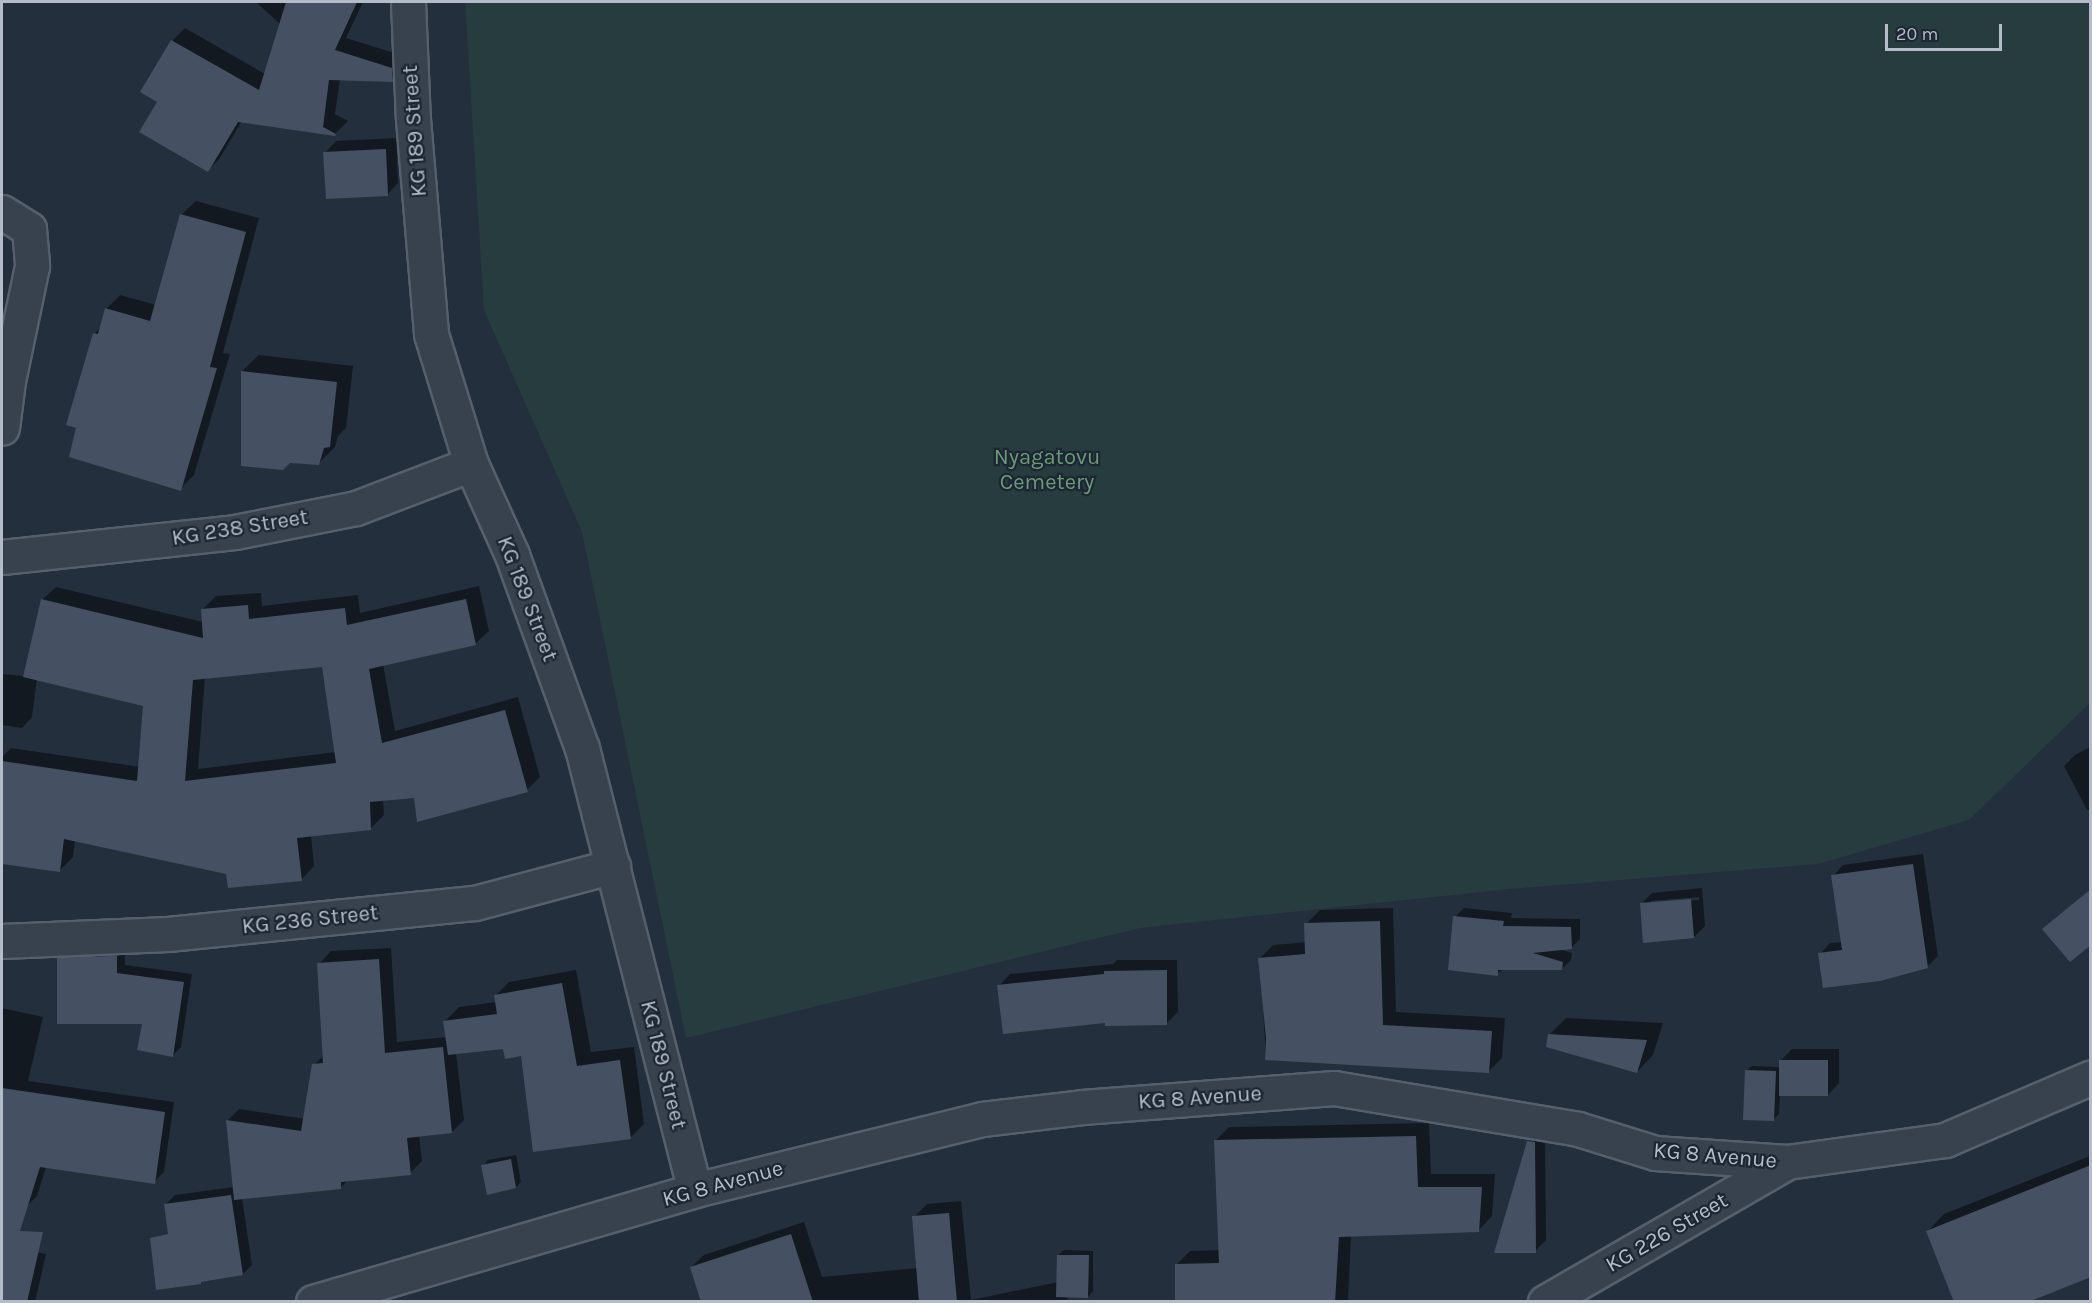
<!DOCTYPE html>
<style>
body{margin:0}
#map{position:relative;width:2092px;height:1303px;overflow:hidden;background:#242f3e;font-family:Karla,sans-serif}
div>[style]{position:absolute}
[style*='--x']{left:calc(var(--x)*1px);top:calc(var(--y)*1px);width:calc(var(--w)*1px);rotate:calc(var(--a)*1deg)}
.green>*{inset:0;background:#263c3f}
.shadow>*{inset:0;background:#0007}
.building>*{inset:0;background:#455162}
.roads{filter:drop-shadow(2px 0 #565f6c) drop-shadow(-2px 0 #565f6c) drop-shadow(0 2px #565f6c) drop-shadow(0 -2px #565f6c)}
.minor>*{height:33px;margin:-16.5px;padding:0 16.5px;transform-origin:16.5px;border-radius:16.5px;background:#38414e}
span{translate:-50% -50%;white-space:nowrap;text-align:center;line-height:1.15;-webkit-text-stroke:4.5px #1d2633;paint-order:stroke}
.street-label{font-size:22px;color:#b4bcc9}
.park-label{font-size:22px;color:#6b9a76}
.frame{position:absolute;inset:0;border:3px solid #b4bcc9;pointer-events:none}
.scale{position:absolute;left:1885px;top:24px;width:117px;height:27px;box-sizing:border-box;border:3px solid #b4bcc9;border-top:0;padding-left:8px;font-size:18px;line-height:21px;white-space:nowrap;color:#b4bcc9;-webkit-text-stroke:4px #1d2633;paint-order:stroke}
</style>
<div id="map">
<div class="green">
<div style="clip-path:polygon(465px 2px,2090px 2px,2090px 703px,1969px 820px,1818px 864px,1510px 889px,1140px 928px,686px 1038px,582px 532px,484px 310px)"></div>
</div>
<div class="shadow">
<div style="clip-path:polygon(256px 2px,363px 2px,346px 38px,404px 56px,405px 68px,392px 81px,340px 79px,335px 114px,348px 121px,334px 135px,242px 121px,220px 158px,208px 170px,159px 101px,172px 41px,185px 28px,265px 74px,281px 25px)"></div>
<div style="clip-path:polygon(396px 138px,398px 183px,387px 195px,325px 153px,336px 141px)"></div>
<div style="clip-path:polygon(196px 201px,259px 218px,223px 353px,230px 354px,194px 475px,180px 489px,94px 334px,101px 327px,106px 309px,120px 295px,156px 305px,181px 215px)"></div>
<div style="clip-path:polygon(259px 355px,353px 366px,346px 428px,338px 436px,335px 447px,319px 463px,242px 371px)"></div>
<div style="clip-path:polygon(evenodd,479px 586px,489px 631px,475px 644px,383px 664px,395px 731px,518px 697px,540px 777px,527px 790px,383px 799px,384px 815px,371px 828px,311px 835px,314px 866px,301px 880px,227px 872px,75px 840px,73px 857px,59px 871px,2px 862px,2px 757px,11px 748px,140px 767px,145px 704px,37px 679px,32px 717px,22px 728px,2px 725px,2px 674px,24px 676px,42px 600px,56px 587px,203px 622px,202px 610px,216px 596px,261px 593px,262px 606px,358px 595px,360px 613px,479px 586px,324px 665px,336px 752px,198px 769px,205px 677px,324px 665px)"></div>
<div style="clip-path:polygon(2090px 747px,2090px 809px,2087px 810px,2064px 766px,2075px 755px)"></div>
<div style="clip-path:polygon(1923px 854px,1938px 956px,1927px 967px,1820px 954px,1830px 943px,1842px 942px,1833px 876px,1843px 865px)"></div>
<div style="clip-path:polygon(evenodd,1702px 888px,1705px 926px,1694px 937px,1641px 904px,1652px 893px,1702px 888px,1699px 897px,1699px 900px,1651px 904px,1651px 901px,1699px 897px)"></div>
<div style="clip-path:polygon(1393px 908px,1396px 1012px,1505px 1018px,1502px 1058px,1489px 1071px,1266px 1059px,1260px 958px,1273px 945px,1307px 942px,1306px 924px,1320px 910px)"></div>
<div style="clip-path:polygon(1464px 908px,1512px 913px,1511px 918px,1580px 919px,1580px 939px,1571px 948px,1559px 949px,1572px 953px,1571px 960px,1562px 969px,1503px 969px,1497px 974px,1455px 917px)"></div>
<div style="clip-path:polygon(125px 948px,125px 965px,192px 974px,181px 1047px,172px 1056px,144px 1023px,59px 958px,67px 949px)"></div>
<div style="clip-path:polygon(391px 948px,397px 1042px,447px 1037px,445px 1021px,459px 1007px,496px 1002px,495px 996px,509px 982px,576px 970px,591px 1052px,634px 1047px,644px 1124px,630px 1138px,522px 1055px,505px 1047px,456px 1053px,464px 1120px,452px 1132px,419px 1135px,422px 1161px,410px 1173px,348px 1180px,341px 1187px,242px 1198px,252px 1265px,243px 1274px,175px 1253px,166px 1204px,175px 1195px,234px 1187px,227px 1121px,239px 1109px,305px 1119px,314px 1065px,324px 1055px,319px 964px,331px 951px)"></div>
<div style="clip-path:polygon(1117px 960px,1177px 960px,1178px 1012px,1167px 1023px,1107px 1022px,999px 986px,1010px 974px,1113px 964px)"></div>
<div style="clip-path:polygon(2px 1008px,43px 1017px,28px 1081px,174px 1102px,164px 1172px,154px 1182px,46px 1167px,37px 1196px,27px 1206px,2px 1198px)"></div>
<div style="clip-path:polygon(1566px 1018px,1663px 1023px,1653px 1055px,1637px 1072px,1549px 1035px)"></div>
<div style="clip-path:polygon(1792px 1049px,1839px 1049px,1839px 1083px,1828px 1095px,1780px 1095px,1779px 1114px,1774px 1119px,1746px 1071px,1752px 1066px,1781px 1067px,1781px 1060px)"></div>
<div style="clip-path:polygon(1429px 1123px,1431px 1174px,1495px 1174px,1492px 1216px,1479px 1230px,1351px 1235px,1348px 1302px,1177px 1302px,1177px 1264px,1190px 1251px,1220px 1250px,1216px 1140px,1229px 1127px)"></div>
<div style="clip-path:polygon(1540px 1131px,1545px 1132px,1546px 1240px,1535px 1251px,1529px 1142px)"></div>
<div style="clip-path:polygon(516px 1155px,521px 1182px,516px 1187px,483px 1165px,488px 1160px)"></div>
<div style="clip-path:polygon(2090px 1156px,2090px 1276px,1928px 1231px,1944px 1214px)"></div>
<div style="clip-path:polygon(961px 1201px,971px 1300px,1058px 1282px,1058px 1255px,1064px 1250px,1093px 1251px,1093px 1291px,1088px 1297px,1067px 1296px,1068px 1302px,702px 1302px,691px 1267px,704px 1255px,804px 1222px,822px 1277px,918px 1268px,914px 1217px,927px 1204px)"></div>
<div style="clip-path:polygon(2px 1245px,46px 1254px,35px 1302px,2px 1302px)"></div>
</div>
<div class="building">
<div style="clip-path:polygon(286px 2px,357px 2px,335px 50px,392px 68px,393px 82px,329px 80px,323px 127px,336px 134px,335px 136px,238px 122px,208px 172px,139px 132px,157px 102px,140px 92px,171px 40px,259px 90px)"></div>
<div style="clip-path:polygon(386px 149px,388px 196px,326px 199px,323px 152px)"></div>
<div style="clip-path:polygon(180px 214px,246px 232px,210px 367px,217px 368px,181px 491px,69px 457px,76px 428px,66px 425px,93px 333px,98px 334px,105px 308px,150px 321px)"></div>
<div style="clip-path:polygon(241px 371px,337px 382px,330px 447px,324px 448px,319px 465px,290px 463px,283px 470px,241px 466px)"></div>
<div style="clip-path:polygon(evenodd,41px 599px,203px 638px,201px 609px,248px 605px,249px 619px,345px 608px,347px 625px,466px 599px,476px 645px,369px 669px,382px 743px,505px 710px,528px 792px,417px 822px,414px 798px,370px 802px,371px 830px,297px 838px,302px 881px,228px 888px,226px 874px,64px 839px,60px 872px,2px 864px,2px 761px,137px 781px,143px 706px,23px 677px,41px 599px,322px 667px,336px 763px,185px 781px,193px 680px,322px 667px)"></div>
<div style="clip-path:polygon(1913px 864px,1928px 968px,1880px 981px,1823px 988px,1818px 953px,1842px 950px,1831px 875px)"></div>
<div style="clip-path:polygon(2091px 889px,2091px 945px,2070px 962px,2042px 929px)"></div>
<div style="clip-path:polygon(1691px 899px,1694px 938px,1643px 943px,1640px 903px)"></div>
<div style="clip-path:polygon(1453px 916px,1504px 921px,1503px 926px,1571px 927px,1572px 949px,1533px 953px,1563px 962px,1562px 970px,1498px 970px,1498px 976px,1448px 970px)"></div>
<div style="clip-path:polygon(1380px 921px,1383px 1025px,1492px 1031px,1489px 1073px,1265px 1060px,1266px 1038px,1258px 958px,1305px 954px,1304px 923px)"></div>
<div style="clip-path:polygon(117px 956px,117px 973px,184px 982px,173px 1057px,137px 1050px,142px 1024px,57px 1024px,57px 957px)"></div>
<div style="clip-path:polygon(379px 959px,385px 1053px,443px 1047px,452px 1133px,407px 1138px,411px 1175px,341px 1182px,341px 1189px,234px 1200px,226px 1120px,301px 1131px,312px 1064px,323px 1063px,317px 963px)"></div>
<div style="clip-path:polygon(1167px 970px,1167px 1025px,1105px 1026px,1105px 1023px,1003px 1034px,997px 985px,1104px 974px,1104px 971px)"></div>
<div style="clip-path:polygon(562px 983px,577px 1066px,620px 1060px,631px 1139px,533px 1152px,521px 1056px,505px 1059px,503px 1049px,448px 1055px,443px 1021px,497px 1014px,494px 995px)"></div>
<div style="clip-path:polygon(1548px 1034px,1647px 1040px,1637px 1073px,1546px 1047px)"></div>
<div style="clip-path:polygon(1779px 1060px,1828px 1060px,1828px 1096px,1779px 1096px)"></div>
<div style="clip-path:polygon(1745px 1070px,1776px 1071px,1774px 1121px,1743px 1120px)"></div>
<div style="clip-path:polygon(2px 1088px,165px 1112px,155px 1184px,40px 1167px,20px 1231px,43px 1232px,27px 1302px,2px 1302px)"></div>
<div style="clip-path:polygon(1416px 1136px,1418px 1187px,1482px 1187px,1479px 1232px,1339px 1237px,1335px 1302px,1175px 1302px,1175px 1264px,1219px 1263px,1214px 1140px)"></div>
<div style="clip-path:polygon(1527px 1141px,1535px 1142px,1536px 1253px,1494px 1253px)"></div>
<div style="clip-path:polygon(511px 1159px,516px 1188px,487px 1195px,481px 1165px)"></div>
<div style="clip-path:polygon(2091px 1165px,2091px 1277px,2028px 1302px,1954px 1302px,1926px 1231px)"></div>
<div style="clip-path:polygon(231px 1195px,243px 1275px,201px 1282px,201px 1284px,156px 1290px,150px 1238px,168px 1234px,164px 1204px)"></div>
<div style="clip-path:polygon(949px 1213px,957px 1302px,919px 1302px,912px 1216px)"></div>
<div style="clip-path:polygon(791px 1234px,813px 1302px,701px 1302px,690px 1267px)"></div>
<div style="clip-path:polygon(1057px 1255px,1089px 1255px,1088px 1298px,1056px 1297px)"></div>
</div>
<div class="roads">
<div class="minor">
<div style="--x:408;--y:2;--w:117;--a:87.6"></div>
<div style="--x:413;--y:119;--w:216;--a:85.2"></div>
<div style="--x:431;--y:334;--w:136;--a:72.9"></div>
<div style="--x:471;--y:464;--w:100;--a:65.7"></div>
<div style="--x:512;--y:555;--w:205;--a:70.1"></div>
<div style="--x:582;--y:748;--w:456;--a:75.7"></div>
<div style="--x:2;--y:212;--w:32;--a:32"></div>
<div style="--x:29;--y:229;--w:37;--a:85"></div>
<div style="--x:32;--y:266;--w:117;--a:101.8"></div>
<div style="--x:8;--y:381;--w:47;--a:97.3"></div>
<div style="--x:2;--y:557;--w:234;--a:-6.1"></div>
<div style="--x:235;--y:532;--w:123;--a:-11.2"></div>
<div style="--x:356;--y:508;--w:123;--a:-20.9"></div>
<div style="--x:2;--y:941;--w:166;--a:-2.4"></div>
<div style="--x:168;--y:934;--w:309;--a:-5.8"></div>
<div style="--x:475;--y:903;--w:143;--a:-15"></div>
<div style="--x:313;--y:1302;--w:398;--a:-16.3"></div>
<div style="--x:695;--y:1190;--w:296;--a:-13.9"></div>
<div style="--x:982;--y:1119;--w:101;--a:-6.8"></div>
<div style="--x:1082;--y:1107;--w:253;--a:-4.3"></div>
<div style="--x:1334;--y:1088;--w:247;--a:9.5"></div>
<div style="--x:1578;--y:1129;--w:81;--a:17.3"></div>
<div style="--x:1655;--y:1153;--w:132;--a:3.9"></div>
<div style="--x:1787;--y:1162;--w:160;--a:-7.9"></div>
<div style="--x:1945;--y:1140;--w:158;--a:-23.2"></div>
<div style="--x:1545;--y:1302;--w:280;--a:-30"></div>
</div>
</div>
<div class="street-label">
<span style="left:415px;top:131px;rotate:-94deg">KG 189 Street</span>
<span style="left:240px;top:528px;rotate:-9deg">KG 238 Street</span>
<span style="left:527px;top:599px;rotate:69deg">KG 189 Street</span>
<span style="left:310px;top:920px;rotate:-6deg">KG 236 Street</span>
<span style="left:663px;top:1065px;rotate:76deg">KG 189 Street</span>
<span style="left:1200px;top:1098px;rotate:-4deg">KG 8 Avenue</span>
<span style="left:1715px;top:1156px;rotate:5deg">KG 8 Avenue</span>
<span style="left:723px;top:1184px;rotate:-15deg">KG 8 Avenue</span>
<span style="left:1667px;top:1233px;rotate:-30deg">KG 226 Street</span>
</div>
<div class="park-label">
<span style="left:1047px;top:470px">Nyagatovu<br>Cemetery</span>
</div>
<div class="frame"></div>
<div class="scale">20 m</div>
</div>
